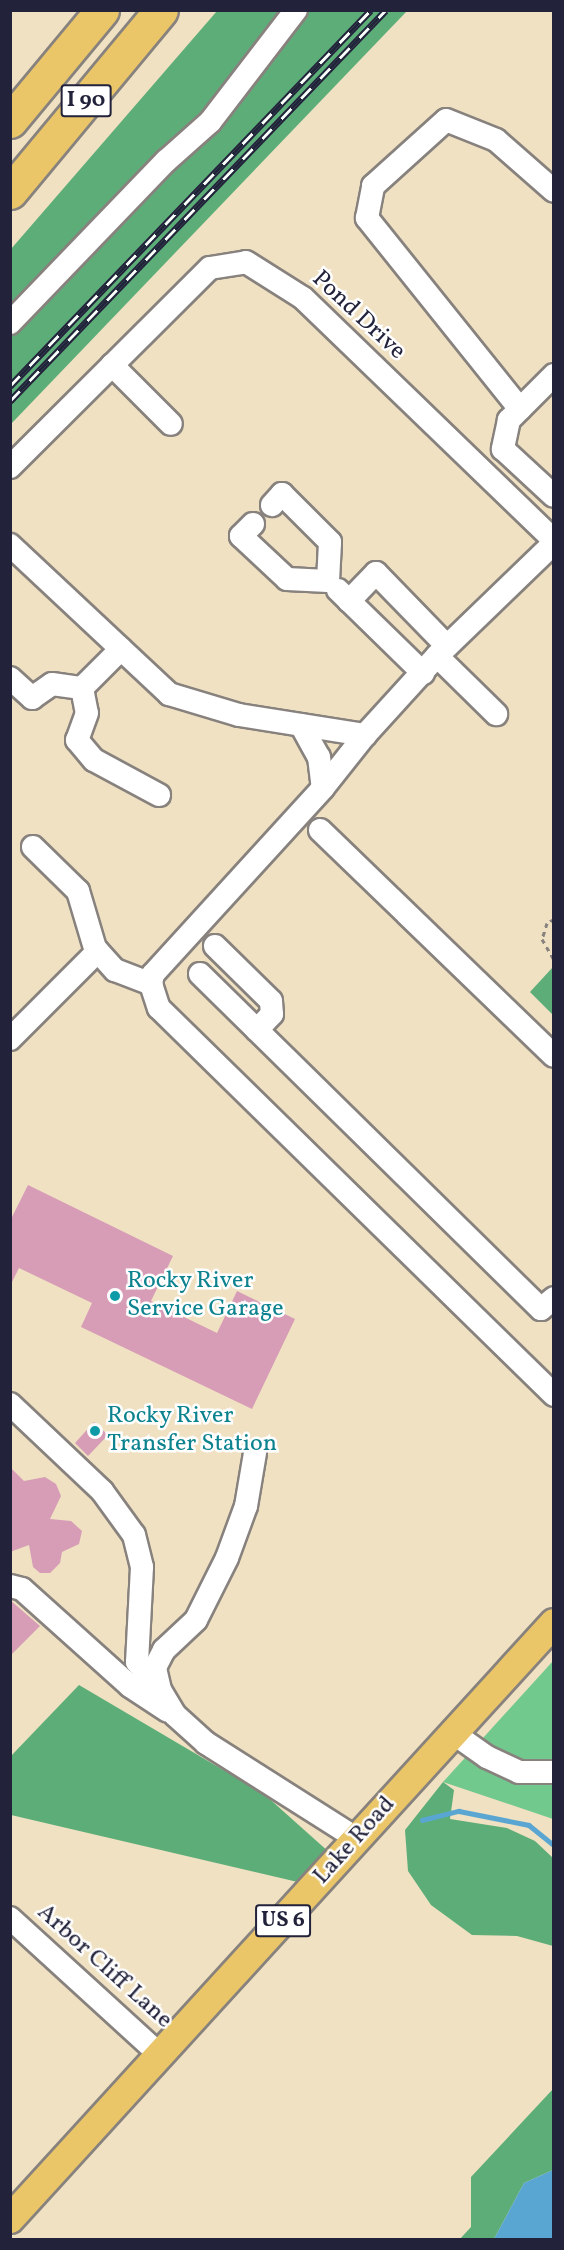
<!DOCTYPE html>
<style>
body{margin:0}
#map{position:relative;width:564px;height:2250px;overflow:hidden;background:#efe1c2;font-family:Vollkorn,serif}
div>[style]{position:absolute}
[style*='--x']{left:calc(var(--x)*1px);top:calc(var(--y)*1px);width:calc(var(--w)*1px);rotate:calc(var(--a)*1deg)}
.green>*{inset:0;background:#72c98e}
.forest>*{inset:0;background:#5dad79}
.water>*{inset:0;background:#59a6d2}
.stream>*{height:4.5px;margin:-2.25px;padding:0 2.25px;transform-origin:2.25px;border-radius:2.25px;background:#59a6d2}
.building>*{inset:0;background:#d79db6}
.path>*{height:3px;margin-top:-1.5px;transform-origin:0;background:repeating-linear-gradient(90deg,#88827e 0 4.5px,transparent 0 9px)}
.roads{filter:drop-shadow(2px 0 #88827e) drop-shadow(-2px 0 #88827e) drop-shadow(0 2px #88827e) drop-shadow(0 -2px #88827e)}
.minor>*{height:22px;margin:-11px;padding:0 11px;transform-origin:11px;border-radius:11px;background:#fff}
.major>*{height:28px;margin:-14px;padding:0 14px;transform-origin:14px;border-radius:14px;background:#eac669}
.highway>*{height:33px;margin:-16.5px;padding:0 16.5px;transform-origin:16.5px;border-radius:16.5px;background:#eac669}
.rail>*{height:7px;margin-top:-3.5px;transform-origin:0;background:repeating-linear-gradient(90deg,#fff 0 14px,#22223b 0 28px);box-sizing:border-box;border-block:2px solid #22223b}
.dots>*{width:16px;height:16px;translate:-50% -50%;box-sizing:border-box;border:3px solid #fff;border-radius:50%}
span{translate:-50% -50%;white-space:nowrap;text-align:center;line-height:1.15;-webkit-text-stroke:5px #fff;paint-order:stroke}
.shield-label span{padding:2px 4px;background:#fff;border:2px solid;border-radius:4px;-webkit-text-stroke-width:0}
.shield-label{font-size:22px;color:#22223b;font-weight:700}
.street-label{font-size:24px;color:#22223b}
.culture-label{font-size:24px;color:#0d838f}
.left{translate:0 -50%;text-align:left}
.frame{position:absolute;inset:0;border:12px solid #22223b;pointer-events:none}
</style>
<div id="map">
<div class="green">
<div style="clip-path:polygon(553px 1661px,553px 1819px,443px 1782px)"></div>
</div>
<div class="forest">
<div style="clip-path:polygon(217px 11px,407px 11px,11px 424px,11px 249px)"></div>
<div style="clip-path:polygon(553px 967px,553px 1015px,530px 992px)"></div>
<div style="clip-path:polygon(79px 1685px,264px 1794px,330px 1853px,302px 1883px,11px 1815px,10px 1757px)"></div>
<div style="clip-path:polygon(443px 1782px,454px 1790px,450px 1819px,507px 1828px,535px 1841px,553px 1858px,553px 1946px,517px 1936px,472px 1935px,431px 1905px,408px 1871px,405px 1830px)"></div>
<div style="clip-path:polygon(553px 2089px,553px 2170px,524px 2183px,494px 2239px,459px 2240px,471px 2227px,471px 2177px)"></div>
</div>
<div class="water">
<div style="clip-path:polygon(553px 2170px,553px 2239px,494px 2239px,524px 2183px)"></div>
</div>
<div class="stream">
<div style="--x:422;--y:1820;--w:38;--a:-14"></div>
<div style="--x:459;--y:1811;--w:71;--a:11.3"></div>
<div style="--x:529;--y:1825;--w:32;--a:39"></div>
</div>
<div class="building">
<div style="clip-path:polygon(28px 1185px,173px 1256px,151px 1301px,217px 1333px,237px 1291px,295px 1319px,252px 1409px,81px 1327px,92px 1303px,19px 1268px,10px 1286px,10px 1221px)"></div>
<div style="clip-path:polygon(94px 1422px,108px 1435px,88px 1456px,75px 1443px)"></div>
<div style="clip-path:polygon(10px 1467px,24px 1481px,45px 1477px,56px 1484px,61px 1496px,50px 1519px,71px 1521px,82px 1531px,79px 1544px,62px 1552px,60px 1563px,50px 1573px,40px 1573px,33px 1567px,29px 1545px,10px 1552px)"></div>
<div style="clip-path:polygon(10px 1600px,40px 1626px,10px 1656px)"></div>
</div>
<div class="path">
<div style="--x:554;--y:919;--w:8;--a:150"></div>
<div style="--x:547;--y:923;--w:17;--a:107"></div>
<div style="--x:542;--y:939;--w:24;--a:60"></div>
</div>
<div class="roads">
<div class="minor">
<div style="--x:10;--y:323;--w:225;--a:-46.1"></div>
<div style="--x:166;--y:161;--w:59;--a:-41.6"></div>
<div style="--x:210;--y:122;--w:141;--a:-52.5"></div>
<div style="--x:112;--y:365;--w:83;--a:45"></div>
<div style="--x:554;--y:375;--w:64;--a:135"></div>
<div style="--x:509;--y:420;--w:30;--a:102"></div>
<div style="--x:503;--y:449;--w:69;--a:42.7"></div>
<div style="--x:520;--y:409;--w:245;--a:-128.7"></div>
<div style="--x:367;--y:218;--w:33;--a:-79"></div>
<div style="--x:373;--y:186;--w:98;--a:-42.1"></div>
<div style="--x:446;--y:120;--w:54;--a:21.8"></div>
<div style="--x:496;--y:140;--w:77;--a:41.3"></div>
<div style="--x:10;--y:467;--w:282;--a:-44.9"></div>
<div style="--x:210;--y:268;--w:36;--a:-9"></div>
<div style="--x:246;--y:262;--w:67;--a:32.3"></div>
<div style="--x:303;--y:298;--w:349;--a:44"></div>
<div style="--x:253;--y:524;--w:17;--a:135"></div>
<div style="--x:241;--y:536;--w:63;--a:43.1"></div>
<div style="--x:287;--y:579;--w:41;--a:2.8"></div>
<div style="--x:328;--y:581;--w:39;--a:-87"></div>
<div style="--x:330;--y:542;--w:68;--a:-135"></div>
<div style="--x:282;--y:494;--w:15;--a:132"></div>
<div style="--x:10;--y:545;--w:218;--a:43.1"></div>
<div style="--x:169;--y:694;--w:73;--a:16.7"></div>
<div style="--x:239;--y:715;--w:128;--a:9"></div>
<div style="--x:365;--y:735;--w:107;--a:-47.7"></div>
<div style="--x:437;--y:656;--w:163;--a:-44"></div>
<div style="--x:338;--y:590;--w:119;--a:44.3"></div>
<div style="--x:349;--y:601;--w:39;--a:-46"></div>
<div style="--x:376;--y:573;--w:102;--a:45.8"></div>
<div style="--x:121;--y:649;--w:55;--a:135"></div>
<div style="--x:82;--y:688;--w:25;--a:79"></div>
<div style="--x:87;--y:713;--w:29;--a:110"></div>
<div style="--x:77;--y:740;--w:26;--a:50"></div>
<div style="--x:94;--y:760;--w:74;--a:28.3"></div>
<div style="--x:437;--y:656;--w:83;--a:44.5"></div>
<div style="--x:10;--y:678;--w:30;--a:42"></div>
<div style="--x:32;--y:698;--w:24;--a:-35"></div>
<div style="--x:52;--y:684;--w:30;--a:8"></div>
<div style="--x:301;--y:725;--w:37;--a:61"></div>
<div style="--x:319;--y:757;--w:31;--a:83"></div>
<div style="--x:323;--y:788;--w:252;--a:132.4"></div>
<div style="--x:153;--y:974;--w:10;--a:101"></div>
<div style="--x:151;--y:984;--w:25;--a:72"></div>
<div style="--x:159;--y:1008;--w:553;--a:44.41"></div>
<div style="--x:323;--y:788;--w:68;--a:-51.6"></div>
<div style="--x:320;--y:830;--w:325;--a:44"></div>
<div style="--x:33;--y:847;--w:63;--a:44.4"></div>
<div style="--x:78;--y:891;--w:59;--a:73.4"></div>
<div style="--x:95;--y:948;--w:30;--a:48"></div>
<div style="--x:115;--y:970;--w:39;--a:21"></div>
<div style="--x:215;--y:946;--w:78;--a:44.5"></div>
<div style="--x:271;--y:1001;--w:13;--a:86"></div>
<div style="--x:272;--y:1014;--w:22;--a:133"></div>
<div style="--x:200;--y:974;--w:478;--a:44.5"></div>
<div style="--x:541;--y:1309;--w:17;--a:-40"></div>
<div style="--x:10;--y:1039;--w:124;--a:-45"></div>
<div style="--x:10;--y:1404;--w:127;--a:43.4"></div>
<div style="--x:102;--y:1491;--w:54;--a:54"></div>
<div style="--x:134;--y:1535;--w:33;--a:76"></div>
<div style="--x:142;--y:1567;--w:95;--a:93"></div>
<div style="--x:137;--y:1662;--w:35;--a:51"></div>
<div style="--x:255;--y:1453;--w:54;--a:99.6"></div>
<div style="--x:246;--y:1506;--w:55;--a:110.1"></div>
<div style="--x:227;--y:1558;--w:69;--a:116.6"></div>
<div style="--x:196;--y:1620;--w:44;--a:136.8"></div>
<div style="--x:164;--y:1650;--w:20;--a:117"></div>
<div style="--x:155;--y:1668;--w:23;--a:77"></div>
<div style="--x:160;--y:1690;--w:29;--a:59"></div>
<div style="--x:175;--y:1715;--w:42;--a:42.1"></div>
<div style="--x:206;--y:1743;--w:179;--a:32.4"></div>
<div style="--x:10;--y:1586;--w:12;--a:14"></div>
<div style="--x:22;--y:1589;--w:145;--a:41.9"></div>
<div style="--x:130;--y:1686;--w:45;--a:33.3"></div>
<div style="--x:453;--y:1733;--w:42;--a:35.2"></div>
<div style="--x:487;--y:1757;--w:35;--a:25"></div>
<div style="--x:519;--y:1772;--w:35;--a:0"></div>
<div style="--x:10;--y:1918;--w:205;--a:42.4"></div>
</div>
<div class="major">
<div style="--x:10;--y:2219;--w:807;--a:-47.61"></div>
</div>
<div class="highway">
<div style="--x:10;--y:121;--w:144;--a:-50.3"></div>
<div style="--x:10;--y:192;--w:236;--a:-50.3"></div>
</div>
</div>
<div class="rail">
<div style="--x:10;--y:386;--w:521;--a:-46.17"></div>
<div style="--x:10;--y:401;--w:542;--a:-46.12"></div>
</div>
<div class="dots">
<div style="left:115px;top:1296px;background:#0f9aa8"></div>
<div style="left:95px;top:1431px;background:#0f9aa8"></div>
</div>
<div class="shield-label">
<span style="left:86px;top:101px">I 90</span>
<span style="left:283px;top:1921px">US 6</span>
</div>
<div class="street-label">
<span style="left:358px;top:316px;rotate:43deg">Pond Drive</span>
<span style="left:355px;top:1841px;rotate:-48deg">Lake Road</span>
<span style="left:104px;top:1967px;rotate:42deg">Arbor Cliff Lane</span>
</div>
<div class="culture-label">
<span class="left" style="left:127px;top:1296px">Rocky River<br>Service Garage</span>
<span class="left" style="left:107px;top:1431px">Rocky River<br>Transfer Station</span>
</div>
<div class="frame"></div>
</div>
